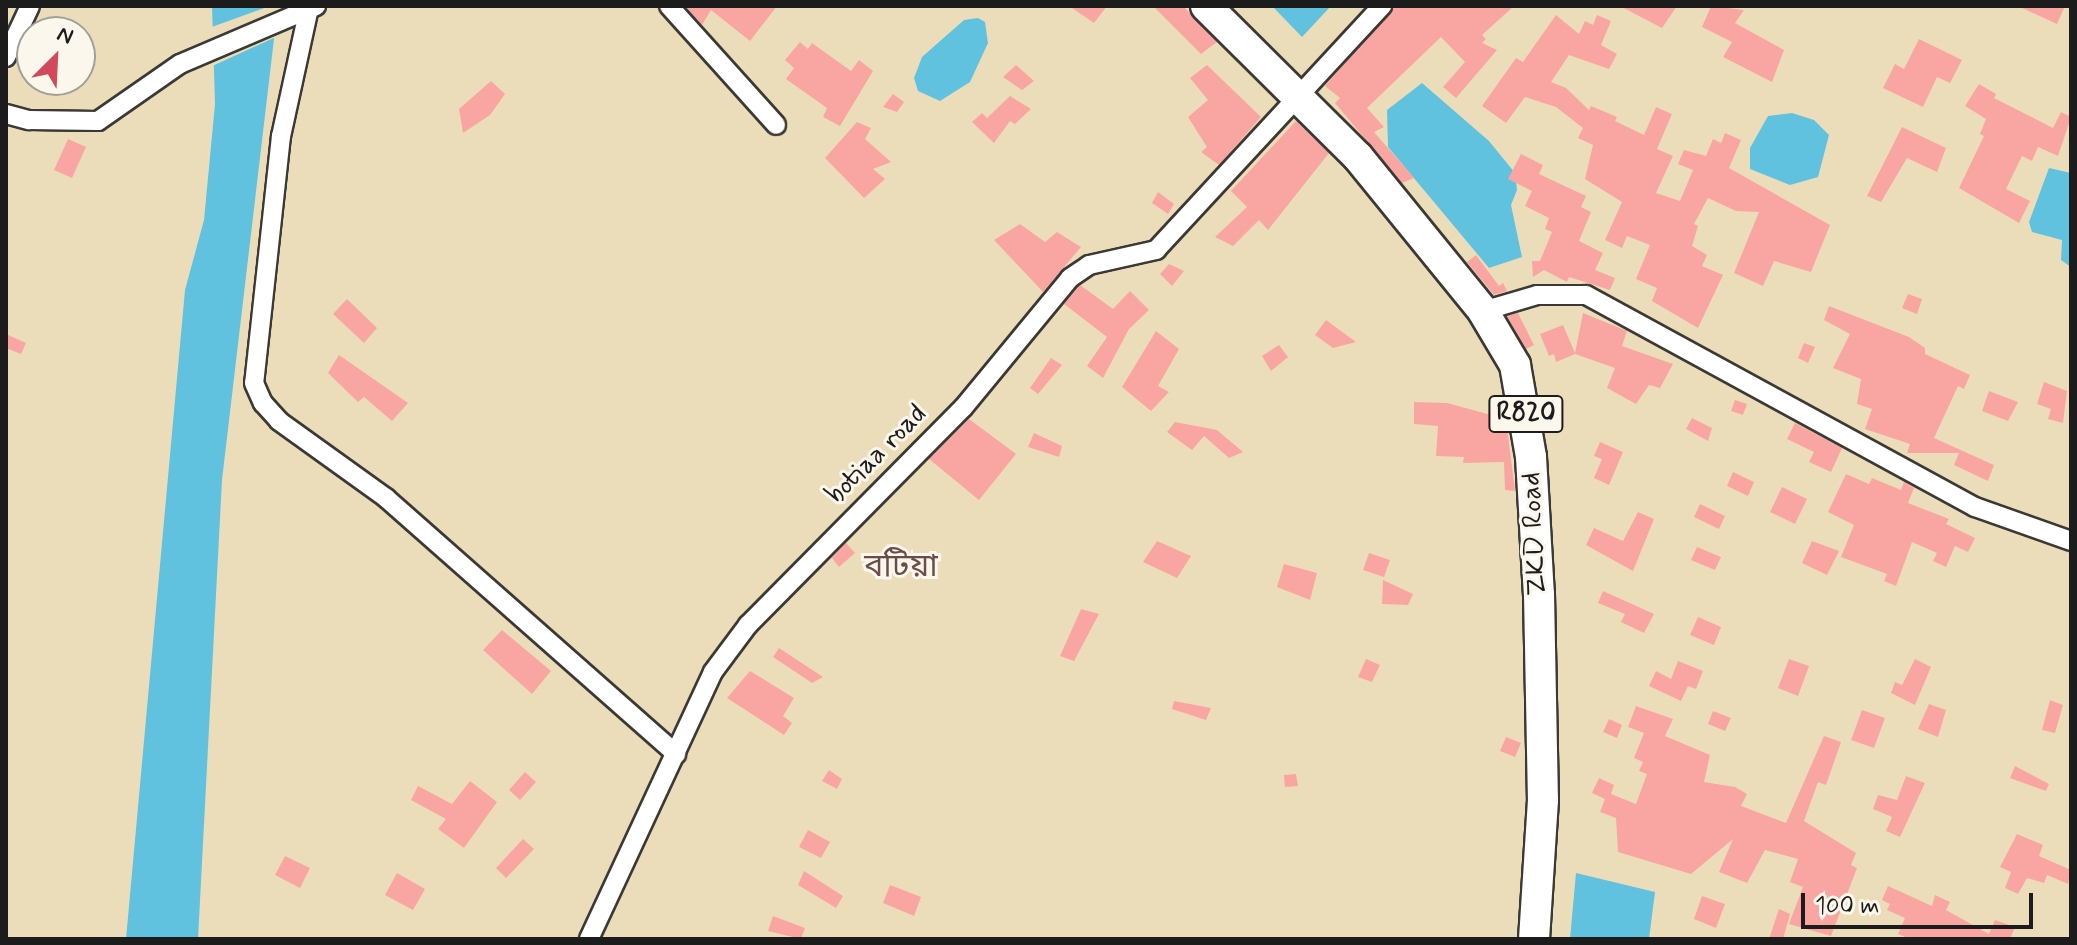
<!DOCTYPE html>
<meta charset="utf-8">
<style>
body{margin:0}
#map{position:relative;width:2077px;height:945px;overflow:hidden;background:#ecddba;font-family:Mynerve,"Noto Sans Bengali",sans-serif}
div>[style]{position:absolute}
[style*='--x']{left:calc(var(--x)*1px);top:calc(var(--y)*1px);width:calc(var(--w)*1px);rotate:calc(var(--a)*1deg)}
.water>*{inset:0;background:#61c2df}
.pier>*{inset:0;background:#ecddba}
.building>*{inset:0;background:#f9a6a2}
.roads{filter:drop-shadow(2px 0 #3b3934) drop-shadow(-2px 0 #3b3934) drop-shadow(0 2px #3b3934) drop-shadow(0 -2px #3b3934)}
.minor>*{height:18px;margin:-9px;padding:0 9px;transform-origin:9px;border-radius:9px;background:#fff}
.primary>*{height:30px;margin:-15px;padding:0 15px;transform-origin:15px;border-radius:15px;background:#fff}
span{translate:-50% -50%;white-space:nowrap;text-align:center;line-height:1.15;-webkit-text-stroke:6px #fbf7ec;paint-order:stroke}
.shield-label span{padding:2px 6px;background:#fbf7ec;border:2px solid;border-radius:6px;-webkit-text-stroke-width:0}
.shield-label{font-size:26px;color:#1c1c1c;font-weight:700}
.street-label{font-size:28px;color:#1c1c1c}
.quarter-label{font-size:32px;color:#694c4b}
.frame{position:absolute;inset:0;border:8px solid #1c1c1c;pointer-events:none}
.north{position:absolute;left:16px;top:16px;width:80px;height:80px;box-sizing:border-box;background:#fbf7ec;border:2px solid #a29f99;border-radius:50%;rotate:24deg;font-size:22px;font-weight:700;line-height:32px;text-align:center;color:#1c1c1c}
.north::after{content:'';display:block;margin:auto;width:28px;height:36px;background:#d1495b;clip-path:polygon(50% 0,100% 100%,50% 72%,0 100%)}
.scale{position:absolute;left:1801px;top:893px;width:232px;height:36px;box-sizing:border-box;border:4px solid #1c1c1c;border-top:0;padding-left:10px;font-size:24px;line-height:28px;white-space:nowrap;color:#1c1c1c;-webkit-text-stroke:6px #fbf7ec;paint-order:stroke}
</style>
<div id="map">
<div class="water">
<div style="clip-path:polygon(212px 6px,266px 6px,274px 39px,222px 480px,198px 939px,126px 939px,185px 290px,204px 220px,215px 104px)"></div>
<div style="clip-path:polygon(1272px 6px,1331px 6px,1302px 37px)"></div>
<div style="clip-path:polygon(978px 18px,985px 22px,988px 43px,970px 82px,940px 101px,918px 91px,914px 78px,922px 57px,964px 20px)"></div>
<div style="clip-path:polygon(1422px 83px,1489px 141px,1515px 173px,1517px 190px,1511px 205px,1522px 257px,1489px 268px,1388px 147px,1387px 110px)"></div>
<div style="clip-path:polygon(1792px 113px,1814px 120px,1829px 135px,1818px 177px,1790px 185px,1750px 169px,1750px 148px,1768px 116px)"></div>
<div style="clip-path:polygon(2049px 168px,2071px 173px,2071px 267px,2061px 260px,2062px 240px,2032px 232px,2029px 222px)"></div>
<div style="clip-path:polygon(1576px 873px,1655px 892px,1649px 939px,1570px 939px)"></div>
</div>
<div class="pier">
<div style="clip-path:polygon(270px 6px,278px 36px,210px 67px,209px 28px)"></div>
</div>
<div class="building">
<div style="clip-path:polygon(685px 6px,777px 6px,750px 41px,711px 10px,702px 25px)"></div>
<div style="clip-path:polygon(1069px 6px,1107px 6px,1094px 23px)"></div>
<div style="clip-path:polygon(1153px 6px,1183px 6px,1217px 42px,1201px 54px)"></div>
<div style="clip-path:polygon(1394px 6px,1514px 6px,1482px 35px,1486px 39px,1482px 43px,1497px 50px,1456px 98px,1443px 87px,1465px 62px,1441px 37px,1367px 108px,1384px 127px,1374px 132px,1414px 178px,1402px 183px,1335px 103px,1340px 98px,1325px 86px)"></div>
<div style="clip-path:polygon(1620px 6px,1677px 6px,1662px 28px)"></div>
<div style="clip-path:polygon(1711px 6px,1744px 10px,1735px 23px,1784px 50px,1772px 82px,1723px 57px,1732px 42px,1702px 27px)"></div>
<div style="clip-path:polygon(2018px 6px,2065px 6px,2057px 24px)"></div>
<div style="clip-path:polygon(1556px 15px,1579px 34px,1585px 21px,1593px 25px,1597px 15px,1611px 21px,1601px 45px,1617px 54px,1609px 69px,1569px 55px,1551px 82px,1566px 88px,1589px 110px,1591px 106px,1617px 117px,1615px 121px,1644px 135px,1656px 107px,1672px 114px,1657px 149px,1673px 156px,1656px 193px,1680px 201px,1693px 170px,1678px 164px,1684px 150px,1706px 156px,1713px 139px,1721px 143px,1725px 133px,1741px 140px,1729px 168px,1830px 225px,1811px 272px,1774px 261px,1763px 286px,1734px 273px,1759px 212px,1736px 211px,1708px 198px,1694px 224px,1698px 226px,1692px 246px,1707px 255px,1702px 266px,1723px 275px,1698px 328px,1652px 301px,1657px 288px,1636px 279px,1650px 245px,1627px 236px,1622px 248px,1605px 240px,1622px 202px,1585px 179px,1593px 145px,1578px 138px,1583px 128px,1556px 107px,1525px 97px,1506px 123px,1482px 106px,1516px 58px,1523px 62px)"></div>
<div style="clip-path:polygon(1919px 39px,1962px 60px,1950px 83px,1937px 77px,1923px 107px,1883px 88px,1895px 64px,1904px 69px)"></div>
<div style="clip-path:polygon(800px 42px,808px 49px,812px 43px,851px 71px,859px 60px,873px 71px,840px 126px,823px 117px,827px 108px,786px 79px,794px 68px,785px 60px)"></div>
<div style="clip-path:polygon(1016px 65px,1034px 81px,1022px 90px,1003px 77px)"></div>
<div style="clip-path:polygon(1207px 65px,1261px 117px,1219px 165px,1201px 152px,1207px 147px,1188px 117px,1208px 100px,1190px 78px)"></div>
<div style="clip-path:polygon(491px 81px,505px 94px,490px 115px,463px 133px,459px 109px)"></div>
<div style="clip-path:polygon(1979px 84px,1996px 94px,1994px 98px,2053px 128px,2061px 112px,2071px 117px,2058px 156px,2038px 147px,2032px 161px,2022px 156px,2006px 189px,2030px 201px,2019px 223px,1959px 188px,1984px 136px,1980px 134px,1986px 119px,1965px 106px)"></div>
<div style="clip-path:polygon(893px 94px,904px 102px,897px 112px,883px 107px)"></div>
<div style="clip-path:polygon(1010px 96px,1031px 109px,1015px 124px,1010px 121px,994px 143px,972px 122px,982px 113px,987px 118px)"></div>
<div style="clip-path:polygon(1296px 121px,1329px 153px,1268px 230px,1259px 220px,1233px 246px,1215px 237px,1247px 207px,1231px 191px)"></div>
<div style="clip-path:polygon(857px 122px,871px 128px,865px 139px,891px 162px,873px 169px,885px 179px,864px 198px,825px 158px)"></div>
<div style="clip-path:polygon(1902px 127px,1946px 148px,1937px 172px,1907px 158px,1881px 202px,1867px 196px)"></div>
<div style="clip-path:polygon(68px 139px,86px 147px,72px 178px,54px 170px)"></div>
<div style="clip-path:polygon(1521px 154px,1543px 165px,1539px 174px,1586px 196px,1581px 207px,1591px 212px,1579px 241px,1603px 253px,1595px 270px,1615px 278px,1610px 290px,1569px 277px,1567px 282px,1544px 270px,1533px 277px,1532px 261px,1540px 261px,1552px 232px,1545px 229px,1549px 218px,1525px 206px,1532px 191px,1508px 179px)"></div>
<div style="clip-path:polygon(1158px 192px,1174px 204px,1168px 214px,1152px 203px)"></div>
<div style="clip-path:polygon(1020px 224px,1045px 242px,1057px 232px,1081px 247px,1043px 292px,994px 240px)"></div>
<div style="clip-path:polygon(1476px 255px,1499px 286px,1503px 283px,1507px 291px,1494px 295px,1467px 262px)"></div>
<div style="clip-path:polygon(1169px 264px,1184px 271px,1172px 286px,1160px 274px)"></div>
<div style="clip-path:polygon(1080px 285px,1113px 309px,1130px 291px,1149px 310px,1129px 329px,1103px 378px,1087px 366px,1107px 337px,1064px 304px)"></div>
<div style="clip-path:polygon(1908px 294px,1922px 299px,1917px 314px,1902px 308px)"></div>
<div style="clip-path:polygon(347px 299px,377px 328px,364px 343px,333px 314px)"></div>
<div style="clip-path:polygon(1829px 306px,1909px 337px,1925px 348px,1925px 354px,1970px 375px,1964px 389px,1958px 386px,1934px 438px,1994px 465px,1988px 481px,1954px 465px,1959px 453px,1907px 453px,1910px 444px,1865px 429px,1872px 409px,1857px 404px,1861px 379px,1833px 368px,1850px 334px,1824px 320px)"></div>
<div style="clip-path:polygon(1518px 313px,1534px 345px,1526px 349px,1507px 316px)"></div>
<div style="clip-path:polygon(1583px 313px,1627px 331px,1622px 346px,1673px 364px,1660px 388px,1649px 385px,1636px 404px,1607px 388px,1615px 368px,1575px 354px,1556px 362px,1554px 354px,1549px 356px,1540px 334px,1563px 325px,1575px 353px)"></div>
<div style="clip-path:polygon(1326px 320px,1356px 342px,1333px 348px,1315px 335px)"></div>
<div style="clip-path:polygon(1156px 331px,1179px 349px,1158px 386px,1169px 392px,1151px 411px,1122px 387px)"></div>
<div style="clip-path:polygon(6px 334px,26px 343px,21px 354px,6px 348px)"></div>
<div style="clip-path:polygon(1804px 343px,1815px 347px,1808px 363px,1798px 358px)"></div>
<div style="clip-path:polygon(1279px 345px,1288px 357px,1271px 371px,1262px 356px)"></div>
<div style="clip-path:polygon(339px 355px,408px 403px,392px 421px,364px 397px,358px 402px,328px 373px)"></div>
<div style="clip-path:polygon(1051px 358px,1062px 365px,1038px 394px,1030px 388px)"></div>
<div style="clip-path:polygon(2044px 382px,2067px 391px,2063px 423px,2048px 419px,2051px 409px,2037px 404px)"></div>
<div style="clip-path:polygon(1989px 391px,2018px 402px,2008px 421px,1982px 411px)"></div>
<div style="clip-path:polygon(1735px 400px,1747px 404px,1743px 415px,1731px 411px)"></div>
<div style="clip-path:polygon(1414px 402px,1447px 403px,1506px 419px,1515px 491px,1505px 490px,1504px 462px,1463px 463px,1464px 457px,1436px 456px,1438px 426px,1414px 424px)"></div>
<div style="clip-path:polygon(1692px 418px,1712px 428px,1708px 441px,1686px 429px)"></div>
<div style="clip-path:polygon(969px 419px,1016px 454px,979px 500px,929px 459px)"></div>
<div style="clip-path:polygon(1175px 422px,1217px 430px,1243px 452px,1229px 458px,1204px 436px,1192px 450px,1167px 432px)"></div>
<div style="clip-path:polygon(1795px 423px,1842px 448px,1831px 472px,1809px 462px,1814px 452px,1787px 439px)"></div>
<div style="clip-path:polygon(1034px 433px,1062px 446px,1059px 457px,1028px 447px)"></div>
<div style="clip-path:polygon(1600px 442px,1623px 452px,1609px 485px,1594px 478px,1602px 459px,1594px 456px)"></div>
<div style="clip-path:polygon(1733px 472px,1754px 482px,1748px 496px,1727px 486px)"></div>
<div style="clip-path:polygon(1846px 474px,1869px 484px,1872px 478px,1901px 490px,1904px 482px,1914px 488px,1908px 503px,1949px 519px,1946px 524px,1975px 538px,1968px 552px,1955px 546px,1946px 567px,1933px 561px,1937px 553px,1912px 542px,1896px 586px,1884px 581px,1887px 574px,1841px 557px,1854px 525px,1828px 512px)"></div>
<div style="clip-path:polygon(1782px 487px,1807px 499px,1795px 524px,1770px 512px)"></div>
<div style="clip-path:polygon(1700px 504px,1725px 516px,1719px 529px,1694px 517px)"></div>
<div style="clip-path:polygon(1638px 512px,1654px 519px,1633px 571px,1586px 545px,1594px 528px,1623px 541px)"></div>
<div style="clip-path:polygon(1157px 541px,1191px 556px,1177px 578px,1143px 562px)"></div>
<div style="clip-path:polygon(1812px 541px,1839px 551px,1827px 575px,1802px 563px)"></div>
<div style="clip-path:polygon(846px 543px,855px 553px,839px 567px,832px 558px)"></div>
<div style="clip-path:polygon(1697px 547px,1721px 557px,1715px 570px,1691px 560px)"></div>
<div style="clip-path:polygon(1369px 553px,1390px 560px,1384px 577px,1363px 570px)"></div>
<div style="clip-path:polygon(1284px 564px,1317px 573px,1310px 600px,1277px 587px)"></div>
<div style="clip-path:polygon(1383px 580px,1413px 594px,1408px 605px,1382px 604px)"></div>
<div style="clip-path:polygon(1603px 591px,1654px 614px,1644px 633px,1621px 622px,1625px 614px,1598px 603px)"></div>
<div style="clip-path:polygon(1081px 609px,1099px 614px,1074px 661px,1060px 656px)"></div>
<div style="clip-path:polygon(1698px 617px,1721px 627px,1714px 645px,1690px 635px)"></div>
<div style="clip-path:polygon(502px 630px,551px 671px,532px 694px,483px 650px)"></div>
<div style="clip-path:polygon(779px 648px,823px 677px,812px 683px,773px 657px)"></div>
<div style="clip-path:polygon(1366px 659px,1380px 665px,1372px 682px,1358px 677px)"></div>
<div style="clip-path:polygon(1789px 659px,1809px 666px,1798px 696px,1778px 688px)"></div>
<div style="clip-path:polygon(1915px 659px,1931px 667px,1915px 705px,1891px 693px,1895px 682px,1902px 685px)"></div>
<div style="clip-path:polygon(1678px 661px,1703px 671px,1696px 689px,1688px 686px,1681px 701px,1649px 686px,1656px 671px,1671px 679px)"></div>
<div style="clip-path:polygon(750px 671px,794px 698px,783px 716px,792px 723px,784px 735px,727px 698px)"></div>
<div style="clip-path:polygon(2050px 700px,2063px 705px,2055px 733px,2042px 730px)"></div>
<div style="clip-path:polygon(1174px 701px,1211px 708px,1206px 720px,1172px 709px)"></div>
<div style="clip-path:polygon(1929px 704px,1946px 710px,1938px 737px,1918px 729px)"></div>
<div style="clip-path:polygon(1636px 706px,1673px 719px,1665px 736px,1710px 755px,1704px 782px,1735px 787px,1747px 794px,1741px 806px,1786px 823px,1824px 736px,1841px 742px,1826px 785px,1818px 782px,1804px 821px,1856px 853px,1851px 865px,1857px 868px,1831px 936px,1789px 924px,1803px 887px,1790px 882px,1798px 859px,1765px 850px,1747px 883px,1719px 872px,1733px 839px,1691px 874px,1618px 852px,1616px 818px,1600px 812px,1605px 799px,1592px 793px,1599px 778px,1614px 785px,1611px 794px,1636px 804px,1647px 774px,1639px 771px,1643px 762px,1634px 758px,1644px 733px,1628px 727px)"></div>
<div style="clip-path:polygon(1862px 710px,1885px 718px,1874px 748px,1851px 740px)"></div>
<div style="clip-path:polygon(1713px 711px,1731px 718px,1725px 731px,1708px 724px)"></div>
<div style="clip-path:polygon(1609px 719px,1622px 725px,1617px 738px,1603px 732px)"></div>
<div style="clip-path:polygon(1506px 737px,1521px 743px,1515px 757px,1500px 751px)"></div>
<div style="clip-path:polygon(2015px 766px,2049px 784px,2046px 791px,2010px 778px)"></div>
<div style="clip-path:polygon(829px 770px,842px 779px,837px 789px,822px 781px)"></div>
<div style="clip-path:polygon(525px 772px,536px 782px,520px 800px,509px 790px)"></div>
<div style="clip-path:polygon(1296px 774px,1298px 786px,1285px 787px,1284px 775px)"></div>
<div style="clip-path:polygon(1906px 776px,1925px 783px,1900px 837px,1886px 831px,1892px 817px,1873px 809px,1878px 795px,1897px 800px)"></div>
<div style="clip-path:polygon(470px 781px,497px 802px,464px 848px,438px 829px,446px 819px,411px 800px,418px 786px,452px 804px)"></div>
<div style="clip-path:polygon(808px 830px,830px 842px,821px 858px,799px 847px)"></div>
<div style="clip-path:polygon(2017px 834px,2043px 845px,2039px 856px,2071px 870px,2068px 884px,2047px 875px,2044px 883px,2027px 878px,2018px 894px,2005px 888px,2011px 872px,2000px 867px)"></div>
<div style="clip-path:polygon(523px 839px,534px 849px,506px 878px,496px 868px)"></div>
<div style="clip-path:polygon(285px 856px,310px 868px,300px 888px,275px 875px)"></div>
<div style="clip-path:polygon(804px 871px,843px 896px,836px 908px,798px 885px)"></div>
<div style="clip-path:polygon(397px 873px,425px 889px,413px 910px,385px 895px)"></div>
<div style="clip-path:polygon(890px 885px,921px 897px,914px 916px,883px 903px)"></div>
<div style="clip-path:polygon(1888px 886px,1932px 906px,1935px 895px,1950px 902px,1946px 910px,1989px 934px,1995px 920px,2015px 927px,2010px 939px,1910px 939px,1898px 934px,1905px 918px,1887px 910px,1890px 904px,1882px 900px)"></div>
<div style="clip-path:polygon(1702px 896px,1725px 904px,1716px 928px,1694px 919px)"></div>
<div style="clip-path:polygon(1779px 909px,1790px 914px,1783px 939px,1769px 939px)"></div>
<div style="clip-path:polygon(773px 916px,805px 928px,801px 939px,768px 931px)"></div>
</div>
<div class="roads">
<div class="minor">
<div style="--x:669;--y:6;--w:160;--a:48"></div>
<div style="--x:309;--y:8;--w:131;--a:102.3"></div>
<div style="--x:281;--y:136;--w:248;--a:96.2"></div>
<div style="--x:254;--y:383;--w:22;--a:66"></div>
<div style="--x:263;--y:403;--w:24;--a:48"></div>
<div style="--x:279;--y:421;--w:132;--a:35.7"></div>
<div style="--x:386;--y:498;--w:387;--a:41.4"></div>
<div style="--x:6;--y:57;--w:56;--a:-64.8"></div>
<div style="--x:6;--y:114;--w:24;--a:15"></div>
<div style="--x:29;--y:120;--w:69;--a:0.8"></div>
<div style="--x:98;--y:121;--w:100;--a:-34.8"></div>
<div style="--x:180;--y:64;--w:148;--a:-23.1"></div>
<div style="--x:1483;--y:311;--w:56;--a:-16.5"></div>
<div style="--x:1537;--y:295;--w:49;--a:0"></div>
<div style="--x:1586;--y:295;--w:443;--a:28.6"></div>
<div style="--x:1975;--y:507;--w:102;--a:19.5"></div>
<div style="--x:589;--y:939;--w:294;--a:-65.1"></div>
<div style="--x:713;--y:672;--w:59;--a:-53.3"></div>
<div style="--x:748;--y:625;--w:305;--a:-45.3"></div>
<div style="--x:963;--y:408;--w:168;--a:-50.5"></div>
<div style="--x:1070;--y:278;--w:23;--a:-34"></div>
<div style="--x:1089;--y:265;--w:69;--a:-12.6"></div>
<div style="--x:1156;--y:250;--w:333;--a:-47.2"></div>
</div>
<div class="primary">
<div style="--x:1206;--y:6;--w:214;--a:44.8"></div>
<div style="--x:1358;--y:157;--w:198;--a:50.9"></div>
<div style="--x:1483;--y:311;--w:63;--a:59.3"></div>
<div style="--x:1515;--y:365;--w:93;--a:80.1"></div>
<div style="--x:1531;--y:457;--w:137;--a:86.7"></div>
<div style="--x:1539;--y:594;--w:206;--a:88.9"></div>
<div style="--x:1543;--y:800;--w:139;--a:93.7"></div>
</div>
</div>
<div class="shield-label">
<span style="left:1526px;top:414px">R820</span>
</div>
<div class="street-label">
<span style="left:877px;top:455px;rotate:-45deg">botiaa road</span>
<span style="left:1535px;top:534px;rotate:-93deg">ZKD Road</span>
</div>
<div class="quarter-label">
<span style="left:901px;top:567px">বটিয়া</span>
</div>
<div class="frame"></div>
<div class="north">N</div>
<div class="scale">100 m</div>
</div>
